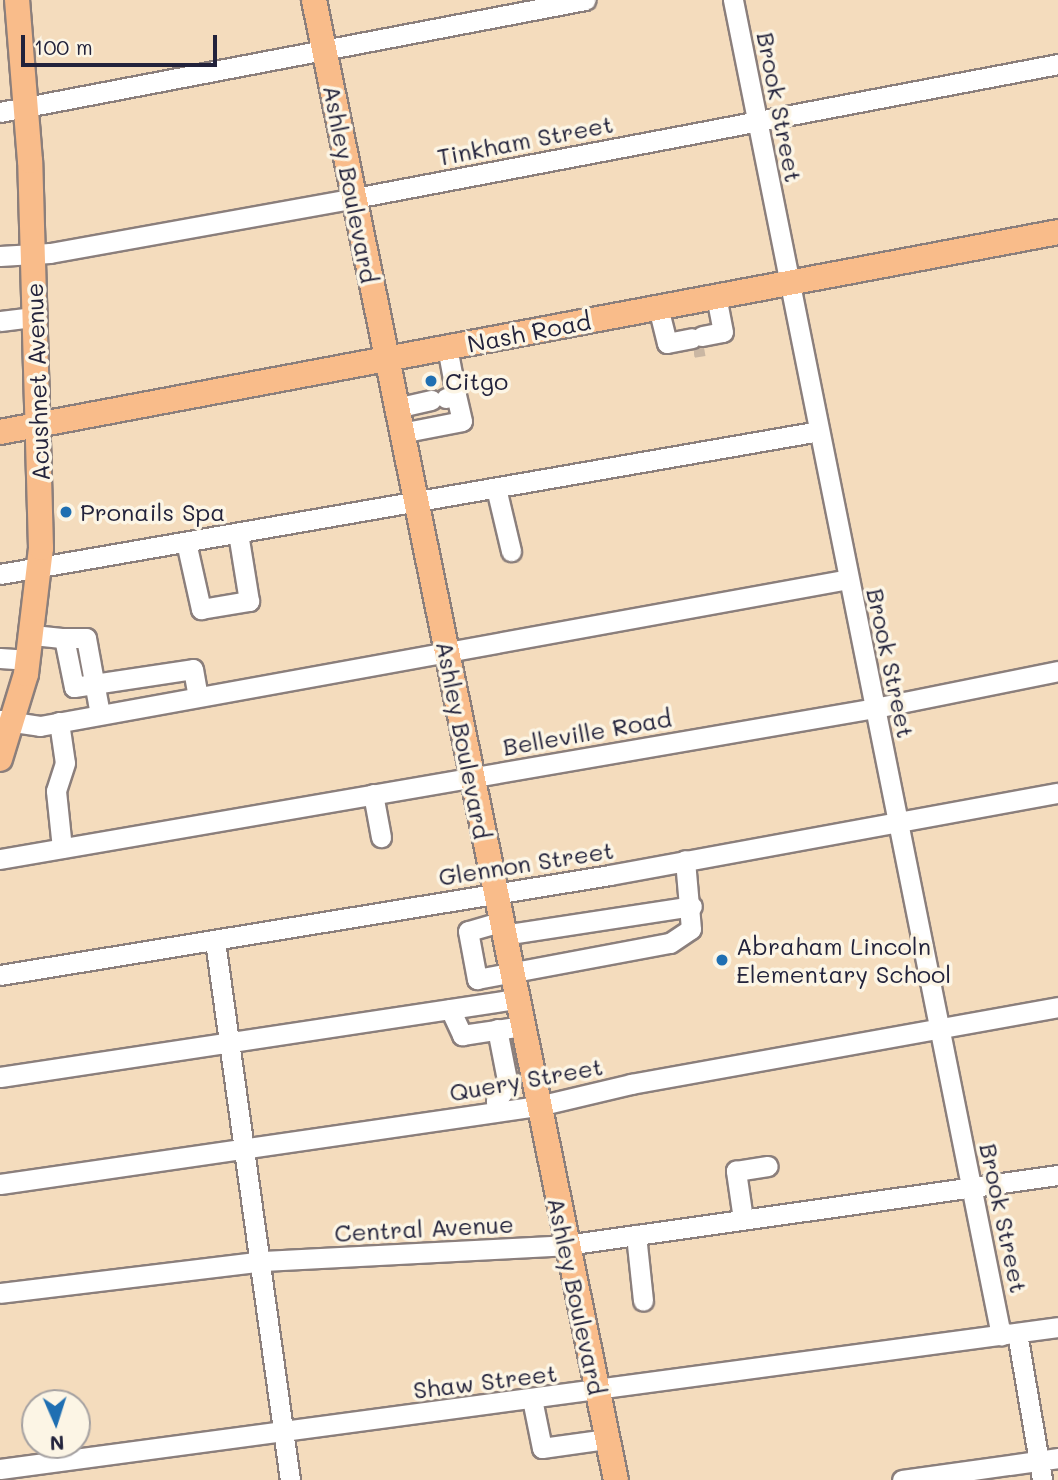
<!DOCTYPE html>
<style>
body{margin:0}
#map{position:relative;width:1058px;height:1480px;overflow:hidden;background:#f4dcbd;font-family:Mali,sans-serif}
div>[style]{position:absolute}
[style*='--x']{left:calc(var(--x)*1px);top:calc(var(--y)*1px);width:calc(var(--w)*1px);rotate:calc(var(--a)*1deg)}
.minor-tunnel>*{height:19px;margin-top:-9.5px;transform-origin:0;background:repeating-linear-gradient(90deg,#cab7a3 0 19px,transparent 0 29px)}
.roads{filter:drop-shadow(2px 0 #8b7f7c) drop-shadow(-2px 0 #8b7f7c) drop-shadow(0 2px #8b7f7c) drop-shadow(0 -2px #8b7f7c)}
.minor>*{height:19px;margin:-9.5px;padding:0 9.5px;transform-origin:9.5px;border-radius:9.5px;background:#fff}
.major>*{height:24px;margin:-12px;padding:0 12px;transform-origin:12px;border-radius:12px;background:#f9bc8a}
.dots>*{width:19px;height:19px;translate:-50% -50%;box-sizing:border-box;border:4px solid #fcf5e5;border-radius:50%}
span{translate:-50% -50%;white-space:nowrap;text-align:center;line-height:1.15;-webkit-text-stroke:7px #fcf5e5;paint-order:stroke}
.street-label{font-size:24px;color:#22223b}
.poi-label{font-size:24px;color:#22223b}
.left{translate:0 -50%;text-align:left}
.north{position:absolute;left:21px;top:1389px;width:70px;height:70px;box-sizing:border-box;background:#fcf5e5;border:2px solid #a5a1a1;border-radius:50%;rotate:177deg;font-size:19px;font-weight:700;line-height:28px;text-align:center;color:#22223b}
.north::after{content:'';display:block;margin:auto;width:24px;height:32px;background:#1f6fb2;clip-path:polygon(50% 0,100% 100%,50% 72%,0 100%)}
.scale{position:absolute;left:21px;top:35px;width:196px;height:32px;box-sizing:border-box;border:4px solid #22223b;border-top:0;padding-left:9px;font-size:21px;line-height:24px;white-space:nowrap;color:#22223b;-webkit-text-stroke:5px #fcf5e5;paint-order:stroke}
</style>
<div id="map">
<div class="minor-tunnel">
<div style="--x:693;--y:348;--w:11;--a:-10"></div>
</div>
<div class="roads">
<div class="minor">
<div style="--x:733;--y:0;--w:1362;--a:78.65"></div>
<div style="--x:0;--y:112;--w:596;--a:-10.84"></div>
<div style="--x:0;--y:256;--w:50;--a:-3.4"></div>
<div style="--x:50;--y:253;--w:310;--a:-10.2"></div>
<div style="--x:355;--y:198;--w:716;--a:-10.79"></div>
<div style="--x:658;--y:307;--w:37;--a:76"></div>
<div style="--x:667;--y:343;--w:25;--a:-11"></div>
<div style="--x:0;--y:321;--w:35;--a:-7"></div>
<div style="--x:702;--y:336;--w:21;--a:-11"></div>
<div style="--x:723;--y:332;--w:37;--a:-101"></div>
<div style="--x:446;--y:398;--w:10;--a:-17"></div>
<div style="--x:456;--y:395;--w:49;--a:-100.6"></div>
<div style="--x:396;--y:408;--w:36;--a:-13"></div>
<div style="--x:401;--y:433;--w:62;--a:-11.1"></div>
<div style="--x:462;--y:421;--w:27;--a:-103"></div>
<div style="--x:496;--y:488;--w:65;--a:76.6"></div>
<div style="--x:186;--y:542;--w:69;--a:77.4"></div>
<div style="--x:201;--y:609;--w:49;--a:-9.5"></div>
<div style="--x:249;--y:601;--w:69;--a:-99.2"></div>
<div style="--x:0;--y:574;--w:831;--a:-9.9"></div>
<div style="--x:33;--y:635;--w:31;--a:6"></div>
<div style="--x:64;--y:638;--w:50;--a:78.5"></div>
<div style="--x:74;--y:687;--w:120;--a:-8.6"></div>
<div style="--x:193;--y:669;--w:27;--a:80"></div>
<div style="--x:64;--y:638;--w:22;--a:0"></div>
<div style="--x:86;--y:638;--w:77;--a:79.6"></div>
<div style="--x:0;--y:658;--w:29;--a:4"></div>
<div style="--x:0;--y:720;--w:40;--a:8.5"></div>
<div style="--x:40;--y:726;--w:822;--a:-10.3"></div>
<div style="--x:59;--y:722;--w:41;--a:81.7"></div>
<div style="--x:65;--y:763;--w:29;--a:108"></div>
<div style="--x:56;--y:791;--w:57;--a:84"></div>
<div style="--x:373;--y:794;--w:44;--a:79.5"></div>
<div style="--x:0;--y:859;--w:888;--a:-9.79"></div>
<div style="--x:875;--y:708;--w:187;--a:-11.4"></div>
<div style="--x:500;--y:922;--w:33;--a:164"></div>
<div style="--x:468;--y:931;--w:49;--a:79.4"></div>
<div style="--x:477;--y:979;--w:196;--a:-10.6"></div>
<div style="--x:670;--y:943;--w:25;--a:-34"></div>
<div style="--x:691;--y:929;--w:69;--a:-95"></div>
<div style="--x:503;--y:935;--w:191;--a:-8.7"></div>
<div style="--x:215;--y:941;--w:544;--a:82.08"></div>
<div style="--x:0;--y:975;--w:618;--a:-9.31"></div>
<div style="--x:610;--y:875;--w:455;--a:-10.4"></div>
<div style="--x:450;--y:1009;--w:29;--a:65"></div>
<div style="--x:462;--y:1035;--w:61;--a:-8.5"></div>
<div style="--x:497;--y:1029;--w:57;--a:78.9"></div>
<div style="--x:508;--y:1085;--w:20;--a:127"></div>
<div style="--x:496;--y:1101;--w:10;--a:79"></div>
<div style="--x:0;--y:1077;--w:522;--a:-8.6"></div>
<div style="--x:0;--y:1184;--w:544;--a:-8.25"></div>
<div style="--x:538;--y:1106;--w:96;--a:-13.3"></div>
<div style="--x:631;--y:1084;--w:434;--a:-10.2"></div>
<div style="--x:743;--y:1219;--w:49;--a:-98.3"></div>
<div style="--x:736;--y:1171;--w:32;--a:-9"></div>
<div style="--x:636;--y:1235;--w:66;--a:83.9"></div>
<div style="--x:0;--y:1293;--w:265;--a:-6.9"></div>
<div style="--x:263;--y:1261;--w:303;--a:-3"></div>
<div style="--x:566;--y:1245;--w:497;--a:-8.1"></div>
<div style="--x:1017;--y:1333;--w:149;--a:80.3"></div>
<div style="--x:532;--y:1399;--w:50;--a:78.5"></div>
<div style="--x:542;--y:1448;--w:66;--a:-7.9"></div>
<div style="--x:0;--y:1469;--w:1067;--a:-7.64"></div>
<div style="--x:902;--y:1480;--w:158;--a:-8"></div>
</div>
<div class="major">
<div style="--x:314;--y:0;--w:1510;--a:78.47"></div>
<div style="--x:0;--y:432;--w:1077;--a:-10.7"></div>
<div style="--x:0;--y:759;--w:89;--a:-73"></div>
<div style="--x:26;--y:674;--w:127;--a:-83.2"></div>
<div style="--x:41;--y:548;--w:387;--a:-91.6"></div>
<div style="--x:30;--y:161;--w:162;--a:-94.6"></div>
</div>
</div>
<div class="dots">
<div style="left:431px;top:381px;background:#1f6fb2"></div>
<div style="left:66px;top:512px;background:#1f6fb2"></div>
<div style="left:722px;top:960px;background:#1f6fb2"></div>
</div>
<div class="street-label">
<span style="left:780px;top:107px;rotate:79deg">Brook Street</span>
<span style="left:525px;top:140px;rotate:-11deg">Tinkham Street</span>
<span style="left:351px;top:184px;rotate:79deg">Ashley Boulevard</span>
<span style="left:529px;top:332px;rotate:-11deg">Nash Road</span>
<span style="left:37px;top:382px;rotate:-92deg">Acushnet Avenue</span>
<span style="left:891px;top:663px;rotate:78deg">Brook Street</span>
<span style="left:587px;top:732px;rotate:-10deg">Belleville Road</span>
<span style="left:464px;top:740px;rotate:79deg">Ashley Boulevard</span>
<span style="left:526px;top:863px;rotate:-9deg">Glennon Street</span>
<span style="left:526px;top:1079px;rotate:-10deg">Query Street</span>
<span style="left:1004px;top:1218px;rotate:78deg">Brook Street</span>
<span style="left:424px;top:1228px;rotate:-3deg">Central Avenue</span>
<span style="left:577px;top:1296px;rotate:78deg">Ashley Boulevard</span>
<span style="left:485px;top:1381px;rotate:-7deg">Shaw Street</span>
</div>
<div class="poi-label">
<span class="left" style="left:445px;top:381px">Citgo</span>
<span class="left" style="left:80px;top:512px">Pronails Spa</span>
<span class="left" style="left:736px;top:960px">Abraham Lincoln<br>Elementary School</span>
</div>
<div class="north">N</div>
<div class="scale">100 m</div>
</div>
